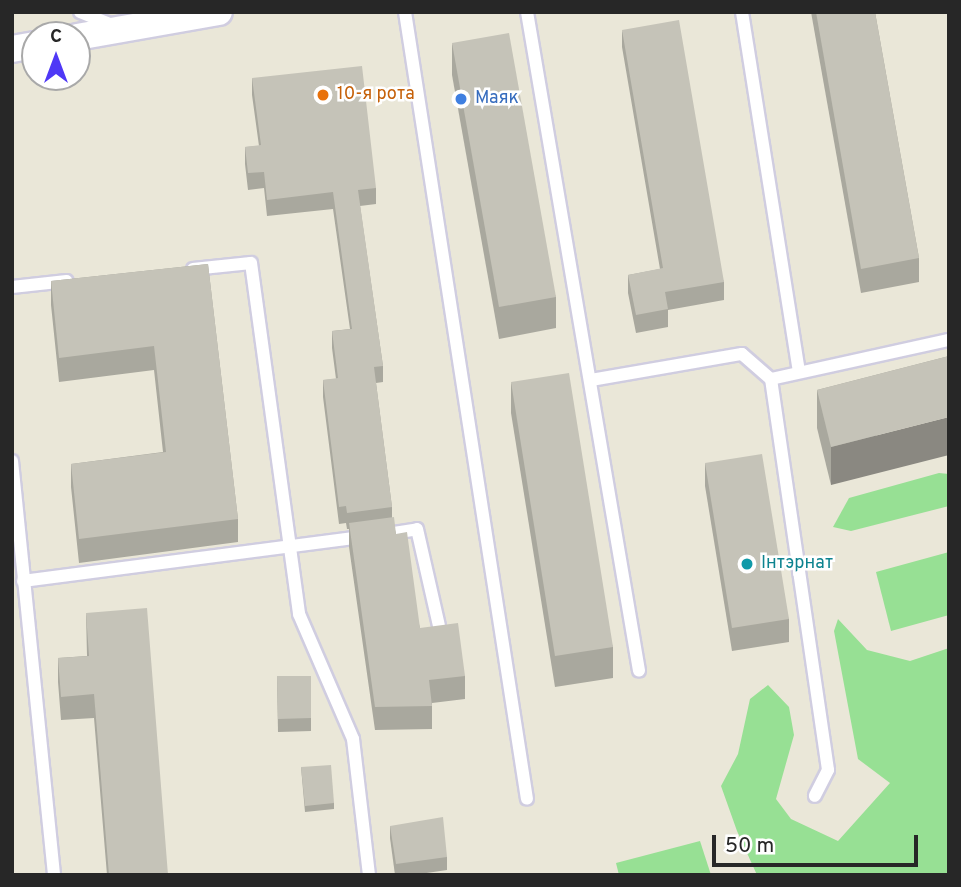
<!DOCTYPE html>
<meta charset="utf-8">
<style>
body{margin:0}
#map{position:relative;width:961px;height:887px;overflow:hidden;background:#eae7d8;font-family:Overpass,sans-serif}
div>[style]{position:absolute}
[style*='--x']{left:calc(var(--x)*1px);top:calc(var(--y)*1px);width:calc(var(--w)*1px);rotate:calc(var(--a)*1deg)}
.green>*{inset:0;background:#97e094}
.roads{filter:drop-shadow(2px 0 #d0cde0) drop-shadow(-2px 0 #d0cde0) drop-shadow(0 2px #d0cde0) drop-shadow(0 -2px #d0cde0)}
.service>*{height:12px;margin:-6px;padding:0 6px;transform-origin:6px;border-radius:6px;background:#fff}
.minor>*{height:26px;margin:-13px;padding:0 13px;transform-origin:13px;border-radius:13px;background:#fff}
.wall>*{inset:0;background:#a9a89e}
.shaded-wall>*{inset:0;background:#8a8881}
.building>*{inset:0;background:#c5c3b8}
.dots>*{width:19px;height:19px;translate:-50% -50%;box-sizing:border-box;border:4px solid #fff;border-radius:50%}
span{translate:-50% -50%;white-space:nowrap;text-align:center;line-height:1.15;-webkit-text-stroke:5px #fff;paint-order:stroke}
.food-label{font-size:18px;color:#c56008}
.left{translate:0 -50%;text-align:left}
.shop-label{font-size:18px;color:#366cbe}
.culture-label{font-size:18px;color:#0d838f}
.frame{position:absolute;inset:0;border:14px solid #272727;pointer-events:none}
.north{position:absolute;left:21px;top:21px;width:70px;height:70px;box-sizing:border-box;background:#fff;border:2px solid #a9a9a9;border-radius:50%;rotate:0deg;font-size:19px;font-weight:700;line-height:28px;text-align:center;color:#272727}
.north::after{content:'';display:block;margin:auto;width:24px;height:32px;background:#4f38f6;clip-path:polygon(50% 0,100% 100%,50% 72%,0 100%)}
.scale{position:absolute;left:712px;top:835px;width:206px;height:32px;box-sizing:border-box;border:4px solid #272727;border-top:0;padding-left:9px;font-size:21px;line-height:24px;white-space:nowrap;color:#272727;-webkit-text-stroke:5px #fff;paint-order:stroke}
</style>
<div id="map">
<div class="green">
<div style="clip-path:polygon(939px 473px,949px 474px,949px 506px,851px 531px,833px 527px,849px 498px)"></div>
<div style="clip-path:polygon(949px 552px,949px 615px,891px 631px,876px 572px)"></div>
<div style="clip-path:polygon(838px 619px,867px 650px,910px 661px,949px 648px,949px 875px,757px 875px,737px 831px,721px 786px,738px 754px,750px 699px,768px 685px,789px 707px,794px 735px,776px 799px,791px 819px,838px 841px,890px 783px,858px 759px,834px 631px)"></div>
<div style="clip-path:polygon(700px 841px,711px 875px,619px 875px,616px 863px)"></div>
</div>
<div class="roads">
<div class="service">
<div style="--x:80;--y:12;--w:35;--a:22"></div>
<div style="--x:405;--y:12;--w:796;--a:81.19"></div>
<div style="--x:527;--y:12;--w:668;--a:80.35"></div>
<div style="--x:742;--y:12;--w:364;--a:81"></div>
<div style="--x:193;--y:269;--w:58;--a:-5.9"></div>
<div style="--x:251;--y:263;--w:354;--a:82.2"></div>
<div style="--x:299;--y:614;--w:136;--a:66.6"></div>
<div style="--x:353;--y:739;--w:137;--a:83.3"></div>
<div style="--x:12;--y:287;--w:55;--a:-6.2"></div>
<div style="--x:771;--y:379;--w:182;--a:-12.4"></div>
<div style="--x:591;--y:380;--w:153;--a:-9.8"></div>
<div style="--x:742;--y:354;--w:38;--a:41"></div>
<div style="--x:771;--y:379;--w:395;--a:81.7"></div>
<div style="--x:828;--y:770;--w:29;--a:117"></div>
<div style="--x:12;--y:461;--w:416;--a:84.2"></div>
<div style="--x:381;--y:535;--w:36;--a:-9"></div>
<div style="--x:417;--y:529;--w:99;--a:77.2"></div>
<div style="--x:23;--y:581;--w:343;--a:-7.4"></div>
</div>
<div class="minor">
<div style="--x:77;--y:37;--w:144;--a:-10"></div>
<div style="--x:12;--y:49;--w:23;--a:-10"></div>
</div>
</div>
<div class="wall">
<div style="clip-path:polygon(811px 12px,875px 12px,919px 258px,919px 282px,861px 293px)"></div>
<div style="clip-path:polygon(622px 30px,724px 282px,724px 300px,668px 310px,668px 327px,636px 333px,628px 293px,628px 275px,660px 269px,622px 47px)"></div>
<div style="clip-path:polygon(452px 43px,556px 297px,556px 328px,499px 339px,452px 75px)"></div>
<div style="clip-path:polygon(252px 78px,376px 188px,376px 204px,360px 206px,383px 366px,383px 382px,376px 383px,392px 507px,392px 518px,420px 628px,465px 676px,465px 699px,432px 703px,432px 729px,375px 730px,349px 547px,349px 529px,347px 529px,346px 523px,339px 524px,323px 397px,323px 380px,336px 379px,332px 348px,332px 331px,350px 329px,333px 209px,267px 216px,264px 188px,248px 190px,245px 164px,245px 147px,259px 146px,252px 95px)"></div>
<div style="clip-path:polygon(208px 264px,238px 519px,238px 542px,79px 563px,71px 487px,71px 464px,163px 452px,154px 370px,59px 382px,51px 305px,51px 281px)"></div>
<div style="clip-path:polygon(949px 356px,831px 485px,817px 428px,817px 390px)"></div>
<div style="clip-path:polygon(511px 382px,613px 647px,613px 678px,555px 687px,511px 413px)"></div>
<div style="clip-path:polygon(705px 463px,789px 619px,789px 642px,732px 651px,705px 486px)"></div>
<div style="clip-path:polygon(86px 613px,168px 875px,107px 875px,94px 718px,61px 720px,58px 682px,58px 658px,87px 656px)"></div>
<div style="clip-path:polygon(277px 676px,311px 676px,311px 731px,278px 732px)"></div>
<div style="clip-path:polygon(301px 767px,334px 803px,334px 809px,305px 812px)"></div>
<div style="clip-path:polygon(390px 826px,447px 857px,447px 870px,413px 875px,395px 875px,390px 838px)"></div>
</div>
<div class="shaded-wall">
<div style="clip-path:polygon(949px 417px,949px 455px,831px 485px,831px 447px)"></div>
</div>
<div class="building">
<div style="clip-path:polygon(816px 12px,875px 12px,919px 258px,861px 269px)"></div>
<div style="clip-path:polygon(679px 20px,724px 282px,665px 292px,668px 309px,636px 315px,628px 275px,663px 268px,622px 30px)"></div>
<div style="clip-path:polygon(509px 33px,556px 297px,499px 307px,452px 43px)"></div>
<div style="clip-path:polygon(362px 66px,376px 188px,358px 190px,383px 366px,374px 367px,392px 507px,347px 513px,346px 506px,339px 507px,323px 380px,338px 378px,332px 331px,352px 329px,333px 192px,267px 200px,264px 172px,248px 173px,245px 147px,261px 145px,252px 78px)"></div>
<div style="clip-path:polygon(208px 264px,238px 519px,79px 539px,71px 464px,166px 452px,154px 346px,59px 358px,51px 281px)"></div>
<div style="clip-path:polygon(949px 356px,949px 417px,831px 447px,817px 390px)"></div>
<div style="clip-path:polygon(569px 373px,613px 647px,555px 656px,511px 382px)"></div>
<div style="clip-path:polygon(762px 454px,789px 619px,732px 628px,705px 463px)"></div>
<div style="clip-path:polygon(394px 517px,396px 534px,407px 532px,420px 628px,458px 623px,465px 676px,429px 680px,432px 706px,375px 707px,349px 523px)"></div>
<div style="clip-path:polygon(147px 608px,168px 875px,109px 875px,94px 694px,61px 697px,58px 658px,89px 656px,86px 613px)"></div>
<div style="clip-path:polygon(277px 676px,311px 676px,311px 718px,278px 719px)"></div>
<div style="clip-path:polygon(331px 765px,334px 803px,305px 806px,301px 767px)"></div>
<div style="clip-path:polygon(443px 817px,447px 857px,396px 864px,390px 826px)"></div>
</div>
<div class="dots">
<div style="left:323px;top:95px;background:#e8710a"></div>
<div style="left:461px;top:99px;background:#3f7fe0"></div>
<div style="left:747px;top:564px;background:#0f9aa8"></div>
</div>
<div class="food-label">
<span class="left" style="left:337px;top:95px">10-я рота</span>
</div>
<div class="shop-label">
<span class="left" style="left:475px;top:99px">Маяк</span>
</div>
<div class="culture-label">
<span class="left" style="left:761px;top:564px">Інтэрнат</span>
</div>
<div class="frame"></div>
<div class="north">С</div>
<div class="scale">50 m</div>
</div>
